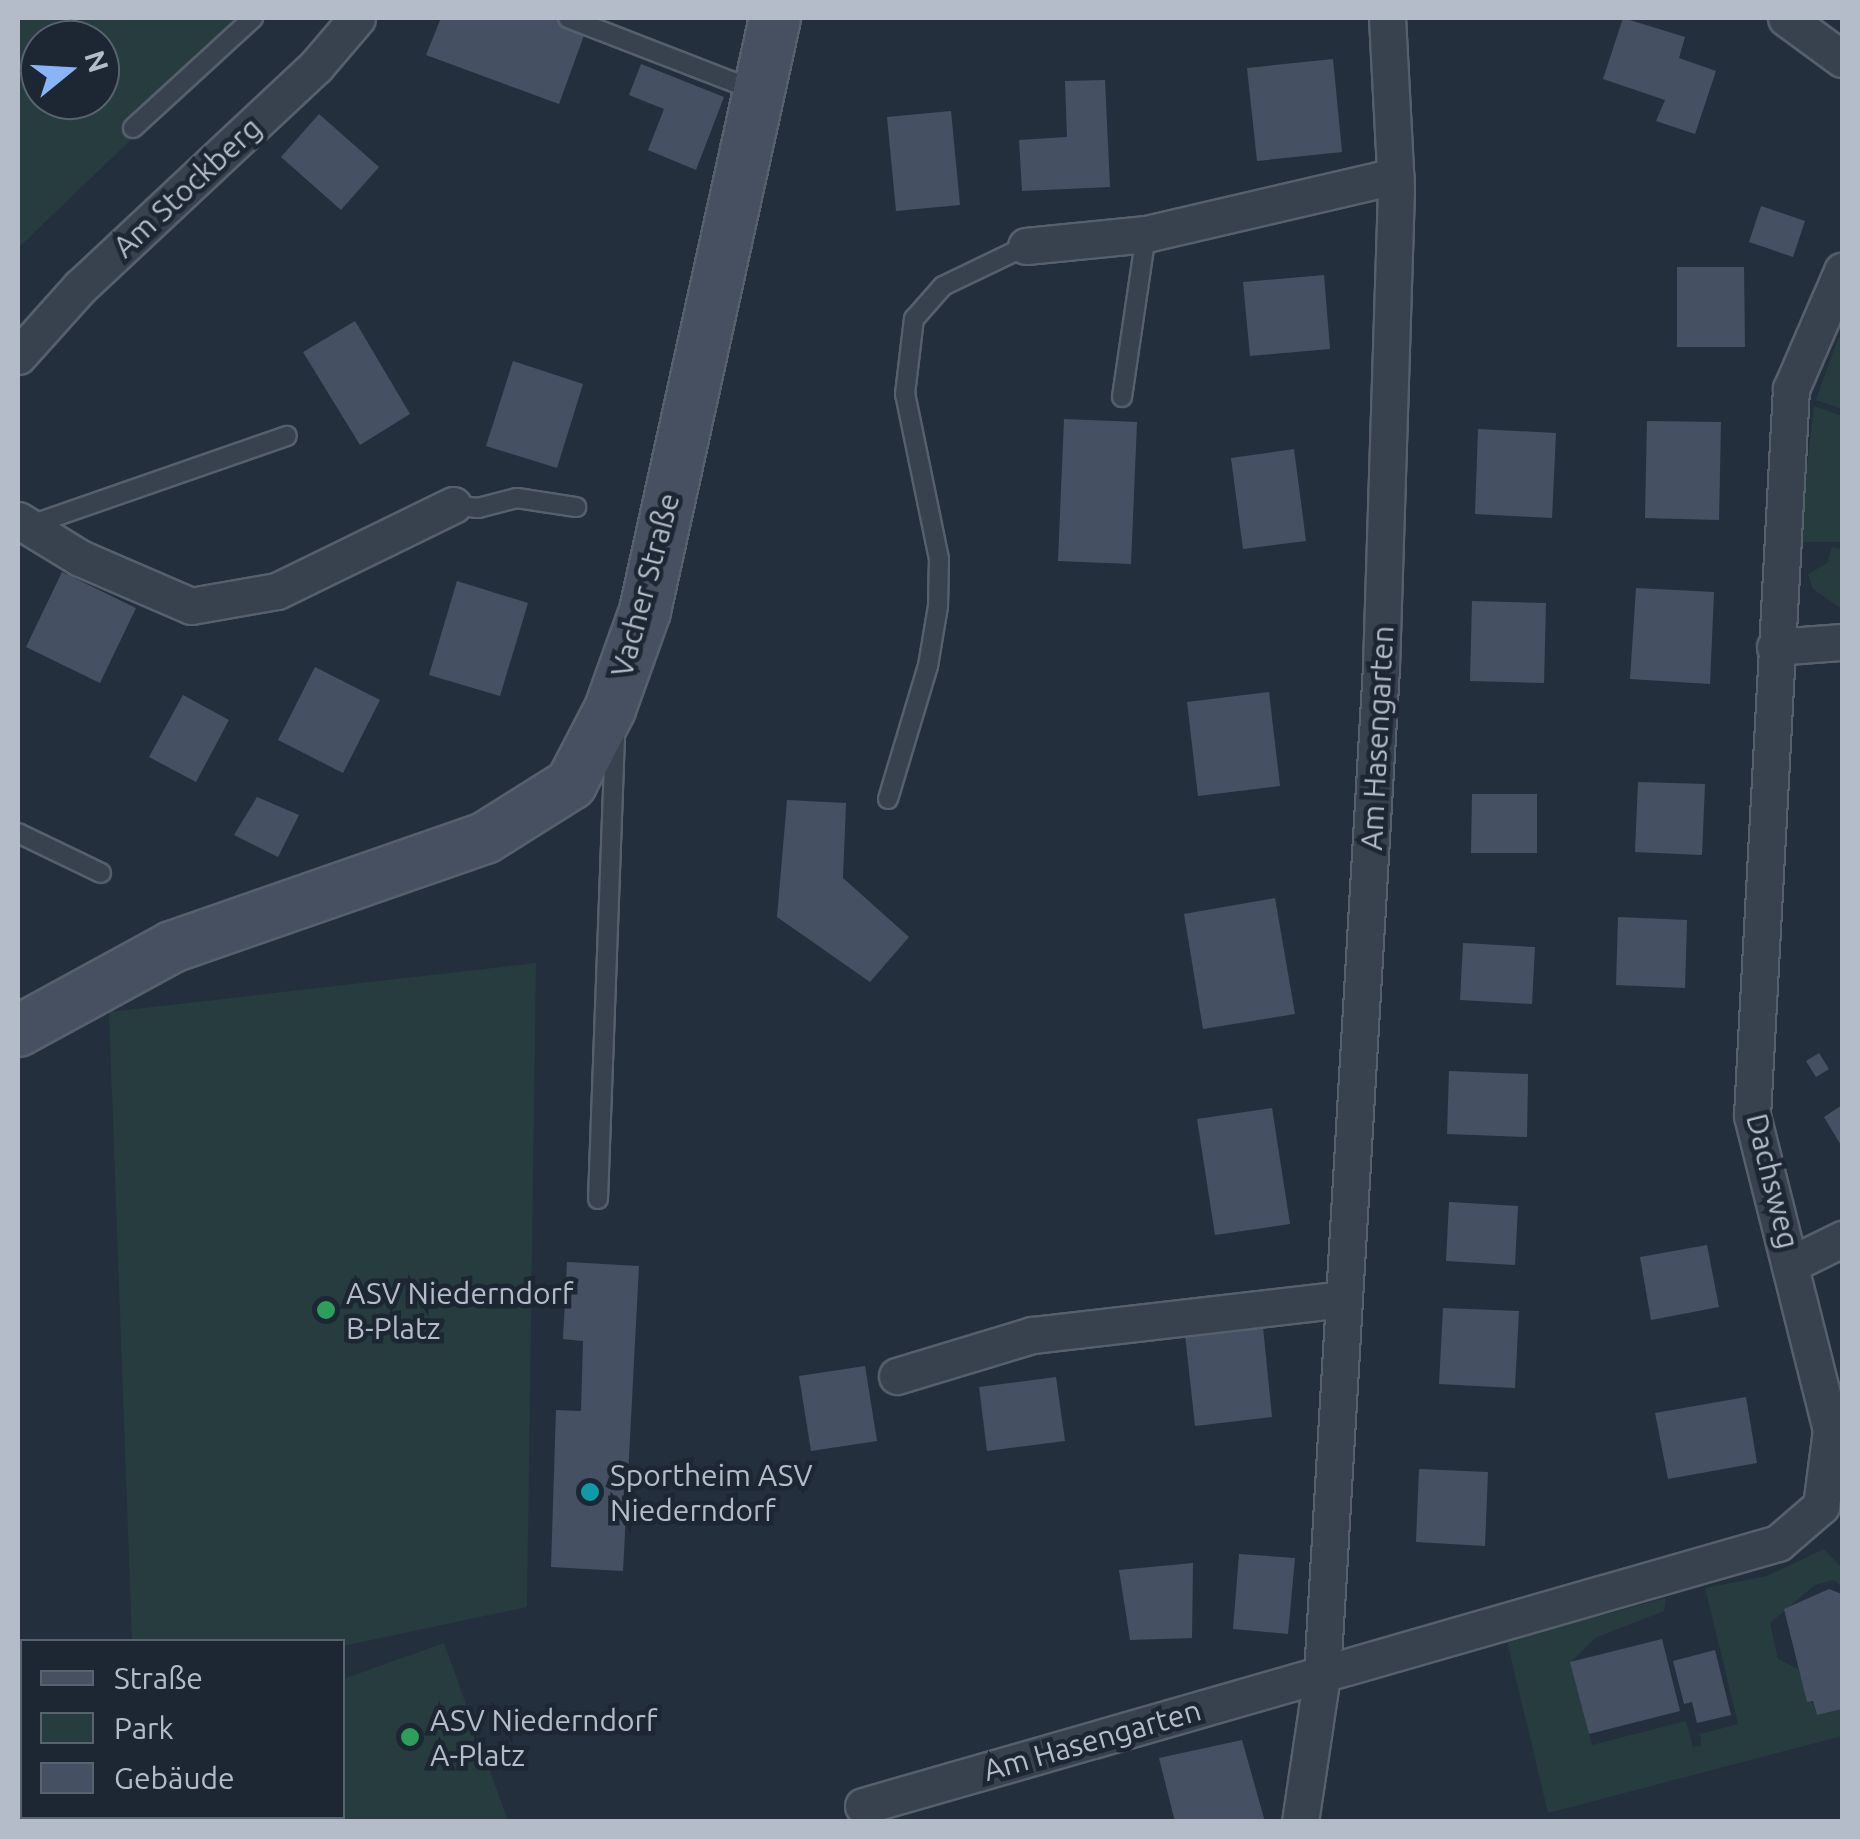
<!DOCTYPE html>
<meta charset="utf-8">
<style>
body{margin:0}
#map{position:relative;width:1860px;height:1839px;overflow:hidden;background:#242f3e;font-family:Ubuntu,sans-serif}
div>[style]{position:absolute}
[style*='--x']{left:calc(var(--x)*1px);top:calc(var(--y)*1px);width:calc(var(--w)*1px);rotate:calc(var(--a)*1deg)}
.green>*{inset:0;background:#263c3f}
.building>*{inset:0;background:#455162}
.roads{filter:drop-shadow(2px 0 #565f6c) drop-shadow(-2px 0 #565f6c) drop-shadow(0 2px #565f6c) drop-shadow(0 -2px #565f6c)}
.service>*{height:18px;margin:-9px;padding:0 9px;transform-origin:9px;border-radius:9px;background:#38414e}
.minor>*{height:35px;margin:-17.5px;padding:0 17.5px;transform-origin:17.5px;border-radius:17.5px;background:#38414e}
.secondary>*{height:50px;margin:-25px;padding:0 25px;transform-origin:25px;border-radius:25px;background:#465061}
.dots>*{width:28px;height:28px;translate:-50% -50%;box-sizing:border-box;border:5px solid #1d2633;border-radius:50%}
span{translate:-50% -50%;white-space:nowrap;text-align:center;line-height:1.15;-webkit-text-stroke:9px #1d2633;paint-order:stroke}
.street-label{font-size:30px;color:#b4bcc9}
.poi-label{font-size:30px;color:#b4bcc9}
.left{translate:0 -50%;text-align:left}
.frame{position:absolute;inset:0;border:20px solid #b4bcc9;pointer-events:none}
.legend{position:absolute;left:20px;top:1639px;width:325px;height:180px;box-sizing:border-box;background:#1d2633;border:2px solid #59626f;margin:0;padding:12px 18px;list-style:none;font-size:30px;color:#b4bcc9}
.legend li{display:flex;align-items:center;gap:20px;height:50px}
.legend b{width:50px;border:2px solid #59626f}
.north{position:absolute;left:20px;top:20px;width:100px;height:100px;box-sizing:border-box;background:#1d2633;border:2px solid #59626f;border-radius:50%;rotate:72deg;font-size:28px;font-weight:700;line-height:40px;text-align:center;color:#b4bcc9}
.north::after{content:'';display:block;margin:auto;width:35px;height:45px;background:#8ab4f8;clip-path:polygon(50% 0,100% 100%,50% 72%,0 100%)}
</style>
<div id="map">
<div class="green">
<div style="clip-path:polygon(evenodd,18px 18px,258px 18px,18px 248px,18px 18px,40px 40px,100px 40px,100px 100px,40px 100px,40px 40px)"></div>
<div style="clip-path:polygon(1838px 338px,1842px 338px,1842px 409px,1816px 400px)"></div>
<div style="clip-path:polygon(1814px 406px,1842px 416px,1842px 542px,1798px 542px)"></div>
<div style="clip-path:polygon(1832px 547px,1842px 549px,1842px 609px,1813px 589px,1808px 574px,1827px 563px)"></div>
<div style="clip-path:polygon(536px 963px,527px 1607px,343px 1646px,132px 1641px,109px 1012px)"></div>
<div style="clip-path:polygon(1824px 1549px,1842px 1568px,1842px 1586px,1834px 1580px,1815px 1585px,1770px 1623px,1778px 1659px,1798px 1669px,1817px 1715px,1842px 1709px,1842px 1736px,1548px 1813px,1507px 1641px,1666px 1598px,1664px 1611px,1595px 1638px,1571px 1662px,1592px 1745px,1686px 1721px,1693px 1747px,1701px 1746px,1700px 1734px,1738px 1724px,1705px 1588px,1767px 1576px)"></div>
<div style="clip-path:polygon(444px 1643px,508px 1821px,18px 1821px,22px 1794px,22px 1816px,342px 1816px,343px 1679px)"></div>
</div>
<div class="building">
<div style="clip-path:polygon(441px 18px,551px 18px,586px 30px,559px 104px,426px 55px)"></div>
<div style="clip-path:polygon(1623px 18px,1685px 37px,1679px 58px,1716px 71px,1695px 134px,1656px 121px,1665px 100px,1603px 79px)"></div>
<div style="clip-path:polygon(1333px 59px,1342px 152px,1257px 161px,1247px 68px)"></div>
<div style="clip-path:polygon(641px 64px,724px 97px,696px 170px,648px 150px,664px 109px,629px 95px)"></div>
<div style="clip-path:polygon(1105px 80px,1110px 187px,1022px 191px,1019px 140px,1067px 137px,1065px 81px)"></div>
<div style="clip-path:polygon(951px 111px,960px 205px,896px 211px,887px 117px)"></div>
<div style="clip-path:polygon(319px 114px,379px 167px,341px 210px,281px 157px)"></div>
<div style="clip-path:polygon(1761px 206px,1805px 221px,1793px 257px,1749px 242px)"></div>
<div style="clip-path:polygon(1677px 267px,1744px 267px,1745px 347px,1677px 347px)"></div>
<div style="clip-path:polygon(1324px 275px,1330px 349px,1250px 356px,1243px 282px)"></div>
<div style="clip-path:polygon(355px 321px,410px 414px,360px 445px,303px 352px)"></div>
<div style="clip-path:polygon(513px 361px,583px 384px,557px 468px,486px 446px)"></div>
<div style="clip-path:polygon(1064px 419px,1137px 422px,1131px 564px,1058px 561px)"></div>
<div style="clip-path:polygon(1647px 421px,1721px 422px,1719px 520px,1645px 518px)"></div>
<div style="clip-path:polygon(1478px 429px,1556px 433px,1552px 518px,1475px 514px)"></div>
<div style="clip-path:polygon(1294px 449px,1306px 541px,1243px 549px,1231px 458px)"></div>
<div style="clip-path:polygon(62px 572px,136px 608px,100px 683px,26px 647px)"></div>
<div style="clip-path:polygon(457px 581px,528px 603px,500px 696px,429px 675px)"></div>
<div style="clip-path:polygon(1636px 588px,1714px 592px,1710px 684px,1630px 679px)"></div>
<div style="clip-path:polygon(1472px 601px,1546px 603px,1544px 683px,1470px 681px)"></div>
<div style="clip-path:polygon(315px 667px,380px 700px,343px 773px,278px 740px)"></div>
<div style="clip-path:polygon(1269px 692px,1280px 786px,1198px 796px,1187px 702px)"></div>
<div style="clip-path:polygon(183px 695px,229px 720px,196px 782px,149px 757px)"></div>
<div style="clip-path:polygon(1638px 782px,1705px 784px,1702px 855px,1635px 852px)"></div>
<div style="clip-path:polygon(1472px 794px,1537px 794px,1537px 853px,1471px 853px)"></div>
<div style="clip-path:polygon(257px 797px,299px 815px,278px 857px,234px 835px)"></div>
<div style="clip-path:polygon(787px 800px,846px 803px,843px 878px,909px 937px,870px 982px,777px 917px)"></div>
<div style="clip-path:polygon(1275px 898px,1295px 1014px,1203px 1029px,1184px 914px)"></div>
<div style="clip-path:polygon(1618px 917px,1687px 920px,1685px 988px,1616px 985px)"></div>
<div style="clip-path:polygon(1463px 943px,1535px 947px,1532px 1004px,1460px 1000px)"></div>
<div style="clip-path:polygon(1819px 1053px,1829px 1069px,1816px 1077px,1806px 1061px)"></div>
<div style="clip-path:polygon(1449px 1071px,1528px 1074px,1527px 1137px,1447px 1134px)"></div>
<div style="clip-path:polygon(1842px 1105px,1842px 1147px,1824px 1117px)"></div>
<div style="clip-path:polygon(1272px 1108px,1290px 1224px,1215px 1235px,1197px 1119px)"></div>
<div style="clip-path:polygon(1449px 1202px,1518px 1206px,1515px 1265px,1446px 1261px)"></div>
<div style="clip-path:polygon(1707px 1245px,1719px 1307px,1651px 1320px,1640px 1257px)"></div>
<div style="clip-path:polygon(567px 1262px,639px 1266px,623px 1571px,551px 1567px,556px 1410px,581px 1411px,583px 1341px,563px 1339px)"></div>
<div style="clip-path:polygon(1443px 1308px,1519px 1311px,1515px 1388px,1439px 1384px)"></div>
<div style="clip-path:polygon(1262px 1317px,1272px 1417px,1195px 1426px,1184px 1325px)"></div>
<div style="clip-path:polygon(865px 1366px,877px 1441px,811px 1451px,799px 1376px)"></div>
<div style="clip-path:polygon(1056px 1377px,1065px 1441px,987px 1451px,979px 1387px)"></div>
<div style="clip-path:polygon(1746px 1397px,1757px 1463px,1668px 1479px,1655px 1413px)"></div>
<div style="clip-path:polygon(1419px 1469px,1488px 1472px,1485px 1546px,1416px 1542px)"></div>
<div style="clip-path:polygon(1239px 1554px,1295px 1558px,1288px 1634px,1233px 1629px)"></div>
<div style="clip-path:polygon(1193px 1563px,1192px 1638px,1130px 1640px,1119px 1570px)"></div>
<div style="clip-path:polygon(1829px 1589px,1842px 1594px,1842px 1709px,1817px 1715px,1813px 1701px,1807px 1702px,1784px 1609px)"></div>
<div style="clip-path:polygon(1662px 1639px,1680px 1711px,1589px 1734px,1570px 1662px)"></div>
<div style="clip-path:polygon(1715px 1650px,1731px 1715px,1697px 1723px,1692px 1702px,1684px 1704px,1673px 1661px)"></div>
<div style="clip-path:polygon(1242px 1740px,1265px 1822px,1175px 1822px,1159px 1758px)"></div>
</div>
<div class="roads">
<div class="service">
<div style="--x:568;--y:18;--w:199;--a:21.2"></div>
<div style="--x:133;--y:128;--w:163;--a:-42.5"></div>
<div style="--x:1122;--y:397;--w:165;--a:-81.6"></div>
<div style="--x:453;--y:505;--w:25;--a:7"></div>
<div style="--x:478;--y:508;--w:40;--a:-14.4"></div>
<div style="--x:517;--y:498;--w:60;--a:8.7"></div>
<div style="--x:28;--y:526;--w:274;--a:-19.2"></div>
<div style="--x:888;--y:799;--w:139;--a:-73.3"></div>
<div style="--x:928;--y:666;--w:61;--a:-80.5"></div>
<div style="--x:938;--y:606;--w:47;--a:-88.8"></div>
<div style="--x:939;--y:559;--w:168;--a:-101.6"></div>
<div style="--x:905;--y:394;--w:76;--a:-83.2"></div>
<div style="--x:914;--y:319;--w:44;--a:-48.7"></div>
<div style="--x:943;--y:286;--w:92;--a:-25.7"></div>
<div style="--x:18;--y:833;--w:92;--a:25.7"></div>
<div style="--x:598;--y:1199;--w:468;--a:-87.9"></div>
</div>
<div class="minor">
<div style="--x:1786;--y:18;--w:69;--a:36.2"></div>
<div style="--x:1026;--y:246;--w:121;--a:-5.7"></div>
<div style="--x:1146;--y:234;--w:256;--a:-13.1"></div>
<div style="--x:18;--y:356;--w:93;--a:-48.1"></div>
<div style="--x:80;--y:287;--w:323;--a:-43.1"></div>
<div style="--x:316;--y:66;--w:63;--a:-49.5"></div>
<div style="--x:18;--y:520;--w:73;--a:31.5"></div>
<div style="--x:80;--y:558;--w:121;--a:23.4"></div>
<div style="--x:191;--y:606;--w:87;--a:-9.9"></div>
<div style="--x:277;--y:591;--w:196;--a:-26"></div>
<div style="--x:1775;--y:647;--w:67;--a:-4.3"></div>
<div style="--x:1793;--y:1263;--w:55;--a:-26.1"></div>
<div style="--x:897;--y:1376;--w:141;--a:-16.9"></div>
<div style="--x:1032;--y:1335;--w:313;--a:-6.6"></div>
<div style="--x:863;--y:1806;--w:952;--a:-16.04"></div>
<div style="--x:1778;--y:1543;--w:57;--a:-40.7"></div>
<div style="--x:1821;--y:1506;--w:77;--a:-82.5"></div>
<div style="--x:1831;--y:1430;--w:325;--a:-104.1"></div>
<div style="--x:1752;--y:1115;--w:727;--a:-86.93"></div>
<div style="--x:1791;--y:389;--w:129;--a:-66.6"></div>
<div style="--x:1300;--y:1822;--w:149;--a:-81.5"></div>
<div style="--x:1322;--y:1675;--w:1010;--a:-86.65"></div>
<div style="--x:1381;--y:667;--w:478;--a:-88.2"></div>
<div style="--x:1396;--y:189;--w:171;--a:-93"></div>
</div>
<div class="secondary">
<div style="--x:18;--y:1031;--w:175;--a:-28.6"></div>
<div style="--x:172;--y:947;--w:331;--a:-19.2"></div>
<div style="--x:485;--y:838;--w:102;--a:-32.1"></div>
<div style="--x:571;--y:784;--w:85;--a:-62.5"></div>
<div style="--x:610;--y:709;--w:104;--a:-70.3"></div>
<div style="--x:645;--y:611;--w:607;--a:-77.63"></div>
</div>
</div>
<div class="dots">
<div style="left:326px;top:1310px;background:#2e9e5b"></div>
<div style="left:590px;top:1492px;background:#0f9aa8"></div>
<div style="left:410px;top:1737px;background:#2e9e5b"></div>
</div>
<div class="street-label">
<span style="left:187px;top:187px;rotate:-43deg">Am Stockberg</span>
<span style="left:645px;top:585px;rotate:-75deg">Vacher Straße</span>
<span style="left:1377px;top:738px;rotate:-87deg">Am Hasengarten</span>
<span style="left:1773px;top:1181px;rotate:76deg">Dachsweg</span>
<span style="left:1092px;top:1740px;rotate:-16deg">Am Hasengarten</span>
</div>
<div class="poi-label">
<span class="left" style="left:346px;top:1310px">ASV Niederndorf<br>B-Platz</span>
<span class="left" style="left:610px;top:1492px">Sportheim ASV<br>Niederndorf</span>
<span class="left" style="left:430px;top:1737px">ASV Niederndorf<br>A-Platz</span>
</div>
<div class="frame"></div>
<ul class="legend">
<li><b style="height:12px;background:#465061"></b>Straße</li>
<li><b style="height:28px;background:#263c3f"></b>Park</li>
<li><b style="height:28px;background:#455162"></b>Gebäude</li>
</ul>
<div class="north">N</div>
</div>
